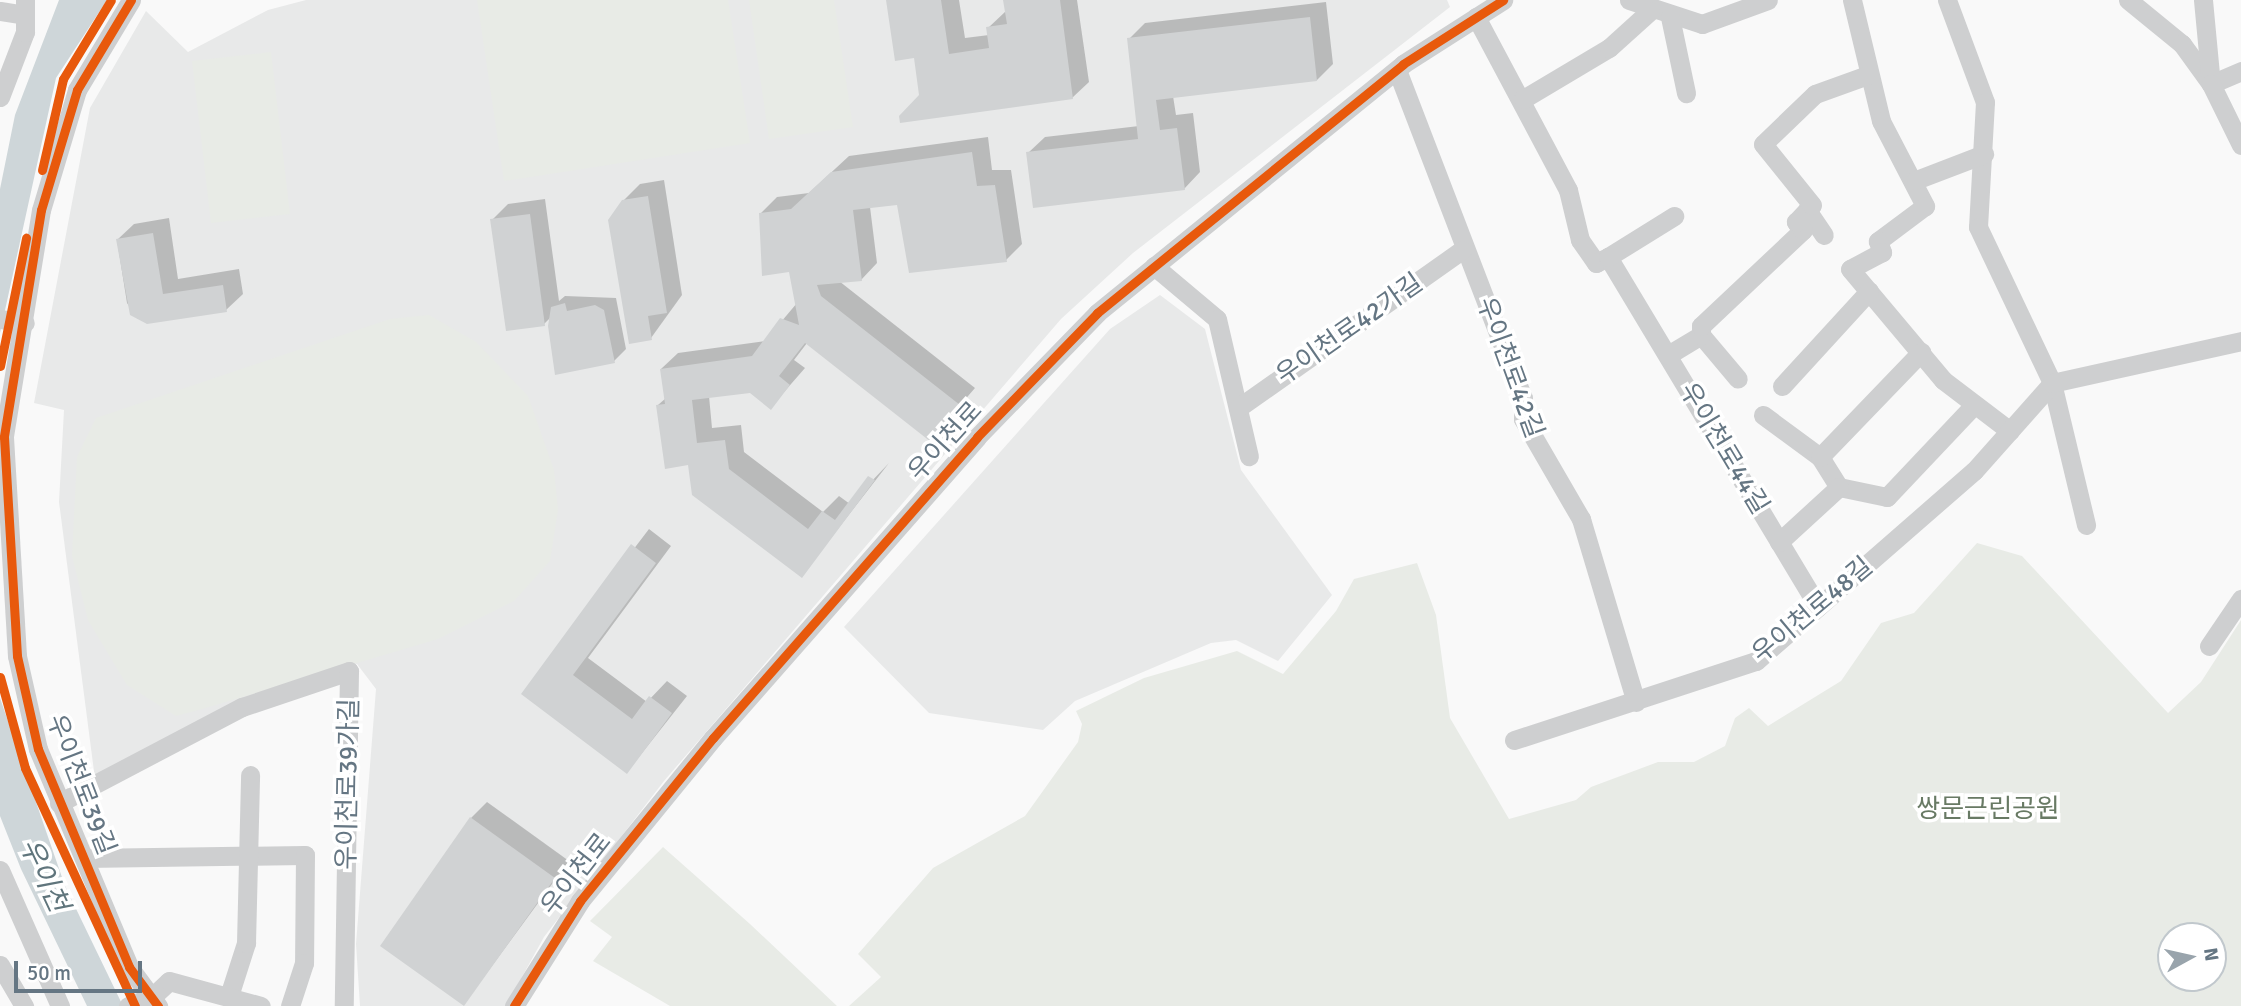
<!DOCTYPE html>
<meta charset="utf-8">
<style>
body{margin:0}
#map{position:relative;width:2241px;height:1006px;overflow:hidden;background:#f9f9f9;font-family:Signika,"Noto Sans KR",sans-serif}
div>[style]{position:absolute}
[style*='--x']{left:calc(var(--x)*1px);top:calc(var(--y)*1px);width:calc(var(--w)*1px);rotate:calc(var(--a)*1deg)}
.built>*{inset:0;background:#e8e9e9}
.green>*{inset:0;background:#e8ebe6}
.water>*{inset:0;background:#ced6d9}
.shadow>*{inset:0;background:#0003}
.building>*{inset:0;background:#d0d2d3}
.minor>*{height:19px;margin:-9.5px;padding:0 9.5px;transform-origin:9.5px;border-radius:9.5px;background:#cecfd0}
.cycleway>*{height:9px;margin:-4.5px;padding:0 4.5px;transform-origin:4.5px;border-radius:4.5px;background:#e8590c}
span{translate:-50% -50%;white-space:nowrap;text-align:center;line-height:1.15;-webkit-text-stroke:7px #fff;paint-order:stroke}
.street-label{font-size:26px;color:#657683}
.park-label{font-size:26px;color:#687a64}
.water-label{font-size:28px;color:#60757c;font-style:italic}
.north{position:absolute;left:2157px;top:922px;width:70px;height:70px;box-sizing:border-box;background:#fff;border:2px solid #c1c8cd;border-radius:50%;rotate:82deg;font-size:19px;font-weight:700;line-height:28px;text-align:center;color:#657683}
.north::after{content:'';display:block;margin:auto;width:24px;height:32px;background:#99a4ac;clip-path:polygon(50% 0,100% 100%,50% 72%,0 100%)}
.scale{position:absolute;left:14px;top:961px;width:128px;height:32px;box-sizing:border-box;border:4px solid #657683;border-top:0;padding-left:9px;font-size:21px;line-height:24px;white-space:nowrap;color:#657683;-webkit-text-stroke:5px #fff;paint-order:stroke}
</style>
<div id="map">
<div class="built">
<div style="clip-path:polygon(306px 0,1447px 0,1450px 7px,1133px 253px,1061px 319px,664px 781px,544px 937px,506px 1006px,360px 1006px,356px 944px,376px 689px,357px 664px,243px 702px,95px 779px,59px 502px,64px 410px,34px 403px,90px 108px,146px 11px,188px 52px,268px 10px)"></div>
<div style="clip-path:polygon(1160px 295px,1205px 329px,1241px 470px,1332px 595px,1278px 661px,1236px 640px,1211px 643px,1075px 701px,1043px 730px,929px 713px,844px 627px,1110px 329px)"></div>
</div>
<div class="green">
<div style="clip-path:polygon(477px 0,728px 0,750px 143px,504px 181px)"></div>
<div style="clip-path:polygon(749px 0,834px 0,853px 127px,769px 139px)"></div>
<div style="clip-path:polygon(271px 52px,290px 214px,211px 223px,192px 61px)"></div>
<div style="clip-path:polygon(429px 315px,476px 342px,528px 396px,554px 470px,558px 510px,550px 561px,514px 601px,438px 639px,202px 709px,176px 716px,127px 685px,88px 620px,72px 556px,77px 457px,96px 418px,390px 319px)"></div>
<div style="clip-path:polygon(evenodd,1977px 543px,2022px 556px,2168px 713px,2201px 682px,2241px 620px,2241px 1006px,849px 1006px,881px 977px,858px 954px,933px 868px,1025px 816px,1078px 742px,1082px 724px,1076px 711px,1144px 678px,1237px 651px,1283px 674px,1336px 611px,1354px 579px,1417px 563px,1436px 615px,1450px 718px,1509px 819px,1576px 800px,1591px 787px,1658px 762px,1694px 762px,1725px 746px,1735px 718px,1749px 708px,1768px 726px,1841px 681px,1881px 623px,1914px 613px,1977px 543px,2171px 936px,2213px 936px,2213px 978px,2171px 978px,2171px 936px)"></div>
<div style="clip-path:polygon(663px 847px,750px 924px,837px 1006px,670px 1006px,593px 961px,612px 937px,590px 921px)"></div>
</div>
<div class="water">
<div style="clip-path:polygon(59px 0,107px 0,56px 78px,0 333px,0 189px,15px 115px)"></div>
<div style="clip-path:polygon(0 698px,65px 886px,123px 1006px,87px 1006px,21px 869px,0 816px)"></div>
</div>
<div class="shadow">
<div style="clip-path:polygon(888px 0,959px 0,965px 38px,989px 35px,988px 28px,1006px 11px,1005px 0,1077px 0,1089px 82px,1072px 98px,921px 95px,915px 56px)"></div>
<div style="clip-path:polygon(1326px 2px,1333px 64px,1317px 80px,1173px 96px,1176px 115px,1193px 113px,1200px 172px,1184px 189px,1028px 153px,1045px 137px,1139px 126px,1129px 39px,1145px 23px)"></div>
<div style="clip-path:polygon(988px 137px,992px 170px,1011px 170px,1022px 244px,1006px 260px,898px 203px,870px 207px,877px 263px,861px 280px,839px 281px,975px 388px,930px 440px,807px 343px,794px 360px,805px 368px,771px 407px,750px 391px,709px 396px,712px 428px,741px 425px,744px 452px,823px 512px,839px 496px,850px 504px,889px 463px,802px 575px,689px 463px,658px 405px,666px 398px,661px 369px,678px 353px,765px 341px,797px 303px,790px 270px,761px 213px,777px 197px,809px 193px,849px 156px)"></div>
<div style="clip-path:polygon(664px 180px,682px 295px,651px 338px,623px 201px,640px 184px)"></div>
<div style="clip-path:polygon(545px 199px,559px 301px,565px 296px,616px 298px,626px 349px,614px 361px,553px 315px,544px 324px,492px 220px,508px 204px)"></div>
<div style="clip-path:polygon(169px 218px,178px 279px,239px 269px,243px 294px,226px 310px,138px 319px,127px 303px,117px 240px,134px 224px)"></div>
<div style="clip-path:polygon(649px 529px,671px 546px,588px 658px,647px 702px,667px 681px,687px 696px,627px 772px,523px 694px)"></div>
<div style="clip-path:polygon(487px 802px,569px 861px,464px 1004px,471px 818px)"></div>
</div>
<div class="building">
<div style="clip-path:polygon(886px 0,941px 0,949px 54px,989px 48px,986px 27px,1007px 24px,1003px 0,1060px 0,1073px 99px,900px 123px,899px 116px,919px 95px,914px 58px,895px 61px)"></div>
<div style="clip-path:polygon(1310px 17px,1317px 81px,1156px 100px,1160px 130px,1177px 128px,1185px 190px,1033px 208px,1026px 152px,1138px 139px,1127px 38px)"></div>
<div style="clip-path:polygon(972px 152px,977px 186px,995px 185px,1007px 262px,909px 273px,897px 205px,853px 210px,862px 281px,817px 285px,821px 296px,960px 405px,931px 442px,805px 343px,779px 376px,790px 385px,771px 410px,750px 393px,692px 400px,697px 443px,725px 440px,729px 469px,808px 529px,822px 511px,835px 520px,868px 476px,875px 480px,802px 578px,692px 495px,688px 465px,665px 469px,656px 405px,665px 404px,660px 369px,752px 356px,780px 318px,799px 325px,789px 272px,762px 276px,759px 213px,791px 209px,831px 172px)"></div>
<div style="clip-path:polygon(648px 196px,667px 313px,648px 316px,652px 340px,629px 344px,608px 220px,622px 200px)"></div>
<div style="clip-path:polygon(530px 214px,545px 326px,506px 331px,490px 219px)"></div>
<div style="clip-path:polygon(153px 233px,163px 294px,223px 285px,227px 312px,147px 324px,130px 315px,116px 239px)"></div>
<div style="clip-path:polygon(565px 303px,567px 311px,595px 305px,604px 310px,615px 363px,555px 375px,548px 326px,551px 307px)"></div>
<div style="clip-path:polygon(631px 544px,656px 563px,573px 675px,632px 719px,649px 696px,672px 713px,627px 774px,521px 694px)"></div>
<div style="clip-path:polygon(470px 817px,555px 878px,464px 1006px,380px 946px)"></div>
</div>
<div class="minor">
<div style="--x:131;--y:0;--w:105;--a:121"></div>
<div style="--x:77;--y:90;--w:125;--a:106.7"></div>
<div style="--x:41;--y:210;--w:230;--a:99.3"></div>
<div style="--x:4;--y:437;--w:219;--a:86.6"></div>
<div style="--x:17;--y:656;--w:95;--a:77.3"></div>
<div style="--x:38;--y:749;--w:236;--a:67.3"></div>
<div style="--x:129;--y:967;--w:49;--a:53.4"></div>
<div style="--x:1629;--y:0;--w:77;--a:18.2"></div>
<div style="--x:1702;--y:24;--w:70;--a:-20"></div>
<div style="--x:1852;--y:0;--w:124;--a:76.5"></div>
<div style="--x:1881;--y:121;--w:96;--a:62.6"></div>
<div style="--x:1925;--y:206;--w:59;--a:143.3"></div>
<div style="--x:1878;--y:241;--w:12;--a:70"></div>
<div style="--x:1882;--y:252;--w:36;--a:152"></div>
<div style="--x:1850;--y:269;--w:145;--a:50"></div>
<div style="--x:1943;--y:380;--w:84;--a:37.3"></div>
<div style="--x:1947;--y:0;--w:109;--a:69.6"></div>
<div style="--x:1985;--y:102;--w:125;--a:93.2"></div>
<div style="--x:1978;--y:227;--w:173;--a:64.6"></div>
<div style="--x:2052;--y:383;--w:146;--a:76.5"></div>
<div style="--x:2128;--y:0;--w:70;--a:39.2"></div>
<div style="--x:2182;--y:44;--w:49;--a:54.1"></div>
<div style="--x:2211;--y:84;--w:33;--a:-23"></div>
<div style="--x:2203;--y:0;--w:84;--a:84.6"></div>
<div style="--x:2211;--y:84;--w:68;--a:63.8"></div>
<div style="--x:0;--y:11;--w:25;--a:9"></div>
<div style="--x:1476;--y:17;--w:196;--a:62"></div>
<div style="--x:1568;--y:190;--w:51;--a:76.5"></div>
<div style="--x:1580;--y:240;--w:28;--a:55"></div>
<div style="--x:1596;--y:263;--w:13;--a:-27"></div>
<div style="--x:1608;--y:257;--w:408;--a:59"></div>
<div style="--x:1670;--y:17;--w:78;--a:78.1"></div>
<div style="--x:1397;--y:70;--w:351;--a:69"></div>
<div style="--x:1523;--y:398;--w:21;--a:90"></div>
<div style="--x:1523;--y:419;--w:116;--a:59.9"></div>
<div style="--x:1581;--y:519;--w:191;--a:73.3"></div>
<div style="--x:0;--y:97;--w:70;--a:-69"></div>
<div style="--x:25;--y:32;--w:32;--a:-90"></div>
<div style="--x:1523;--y:99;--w:100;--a:-30.7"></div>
<div style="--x:1609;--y:48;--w:55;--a:-42.1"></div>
<div style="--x:1916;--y:180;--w:73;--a:-20.9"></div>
<div style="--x:1807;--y:210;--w:30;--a:56"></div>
<div style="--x:1608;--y:257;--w:78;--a:-31.8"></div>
<div style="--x:1154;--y:266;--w:82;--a:40.1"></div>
<div style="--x:1217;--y:319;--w:141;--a:76.9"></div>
<div style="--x:0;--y:319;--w:25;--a:9"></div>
<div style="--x:1701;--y:335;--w:57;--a:49.9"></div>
<div style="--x:1668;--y:355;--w:39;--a:-31"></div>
<div style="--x:1701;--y:335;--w:9;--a:-90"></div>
<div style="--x:1701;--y:326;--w:140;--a:-43.3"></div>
<div style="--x:1803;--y:230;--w:11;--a:-131"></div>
<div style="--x:1796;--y:222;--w:23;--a:-47"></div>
<div style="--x:1812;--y:205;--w:78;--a:-128.8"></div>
<div style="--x:1763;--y:144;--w:72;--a:-43.9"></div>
<div style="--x:1815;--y:94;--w:53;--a:-19.8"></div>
<div style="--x:1782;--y:386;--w:129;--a:-47.5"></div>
<div style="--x:1238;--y:408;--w:274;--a:-35.2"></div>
<div style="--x:1763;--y:415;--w:71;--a:36.4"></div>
<div style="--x:1820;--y:457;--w:36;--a:58"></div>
<div style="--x:1839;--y:487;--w:49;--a:11.8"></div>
<div style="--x:1887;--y:497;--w:127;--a:-46.6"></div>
<div style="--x:1820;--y:457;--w:146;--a:-46.1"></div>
<div style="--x:1779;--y:542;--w:81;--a:-42.5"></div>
<div style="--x:2209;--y:646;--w:57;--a:-55.8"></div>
<div style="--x:1514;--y:740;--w:255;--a:-18.1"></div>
<div style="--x:1756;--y:661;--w:289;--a:-41.1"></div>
<div style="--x:1974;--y:471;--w:118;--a:-48.4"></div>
<div style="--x:2052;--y:383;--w:194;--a:-12.5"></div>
<div style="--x:59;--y:803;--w:207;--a:-27.7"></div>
<div style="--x:242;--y:707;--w:113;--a:-18.6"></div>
<div style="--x:349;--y:671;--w:335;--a:90.9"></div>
<div style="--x:85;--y:858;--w:220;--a:-0.8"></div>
<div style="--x:305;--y:855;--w:108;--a:90.5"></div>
<div style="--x:304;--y:963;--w:45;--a:108"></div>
<div style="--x:0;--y:870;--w:149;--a:66.2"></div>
<div style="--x:0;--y:965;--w:48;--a:59.7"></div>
<div style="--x:229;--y:996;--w:56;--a:-72.2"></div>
<div style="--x:246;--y:943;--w:168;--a:-88.6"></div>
<div style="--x:128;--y:1006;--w:26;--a:-21"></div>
<div style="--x:152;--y:997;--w:23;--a:-43"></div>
<div style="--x:169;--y:981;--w:95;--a:15.2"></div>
<div style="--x:514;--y:1006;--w:124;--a:-57.8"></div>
<div style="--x:580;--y:901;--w:210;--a:-50.8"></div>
<div style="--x:713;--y:738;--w:400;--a:-48.7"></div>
<div style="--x:977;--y:437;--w:173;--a:-45.9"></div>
<div style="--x:1097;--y:313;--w:395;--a:-39.1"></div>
<div style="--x:1403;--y:64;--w:119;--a:-32.6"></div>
</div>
<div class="cycleway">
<div style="--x:131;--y:0;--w:105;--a:121"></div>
<div style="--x:77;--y:90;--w:125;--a:106.7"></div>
<div style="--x:41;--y:210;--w:230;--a:99.3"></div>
<div style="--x:4;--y:437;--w:219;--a:86.6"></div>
<div style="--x:17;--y:656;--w:95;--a:77.3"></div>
<div style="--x:38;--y:749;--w:236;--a:67.3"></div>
<div style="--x:129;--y:967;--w:49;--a:53.4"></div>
<div style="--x:42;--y:170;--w:93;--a:-77"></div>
<div style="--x:63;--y:79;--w:92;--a:-58.7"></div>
<div style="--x:0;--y:366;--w:131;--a:-78.5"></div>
<div style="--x:0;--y:677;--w:94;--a:74.6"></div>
<div style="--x:25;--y:768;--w:262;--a:65.2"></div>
<div style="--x:514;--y:1006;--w:124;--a:-57.8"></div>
<div style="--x:580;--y:901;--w:210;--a:-50.8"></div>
<div style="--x:713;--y:738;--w:400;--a:-48.7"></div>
<div style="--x:977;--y:437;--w:173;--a:-45.9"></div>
<div style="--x:1097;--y:313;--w:395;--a:-39.1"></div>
<div style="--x:1403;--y:64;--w:119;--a:-32.6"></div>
</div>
<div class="street-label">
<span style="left:1350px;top:330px;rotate:-35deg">우이천로42가길</span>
<span style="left:1509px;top:368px;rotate:70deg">우이천로42길</span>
<span style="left:946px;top:442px;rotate:-48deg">우이천로</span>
<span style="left:1723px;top:449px;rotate:59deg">우이천로44길</span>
<span style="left:1813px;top:611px;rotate:-40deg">우이천로48길</span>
<span style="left:349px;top:784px;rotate:-89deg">우이천로39가길</span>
<span style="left:80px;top:785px;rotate:69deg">우이천로39길</span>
<span style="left:577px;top:875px;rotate:-52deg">우이천로</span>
</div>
<div class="park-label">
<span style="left:1988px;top:810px">쌍문근린공원</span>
</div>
<div class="water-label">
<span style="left:44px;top:875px;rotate:65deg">우이천</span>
</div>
<div class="north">N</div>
<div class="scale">50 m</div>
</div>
